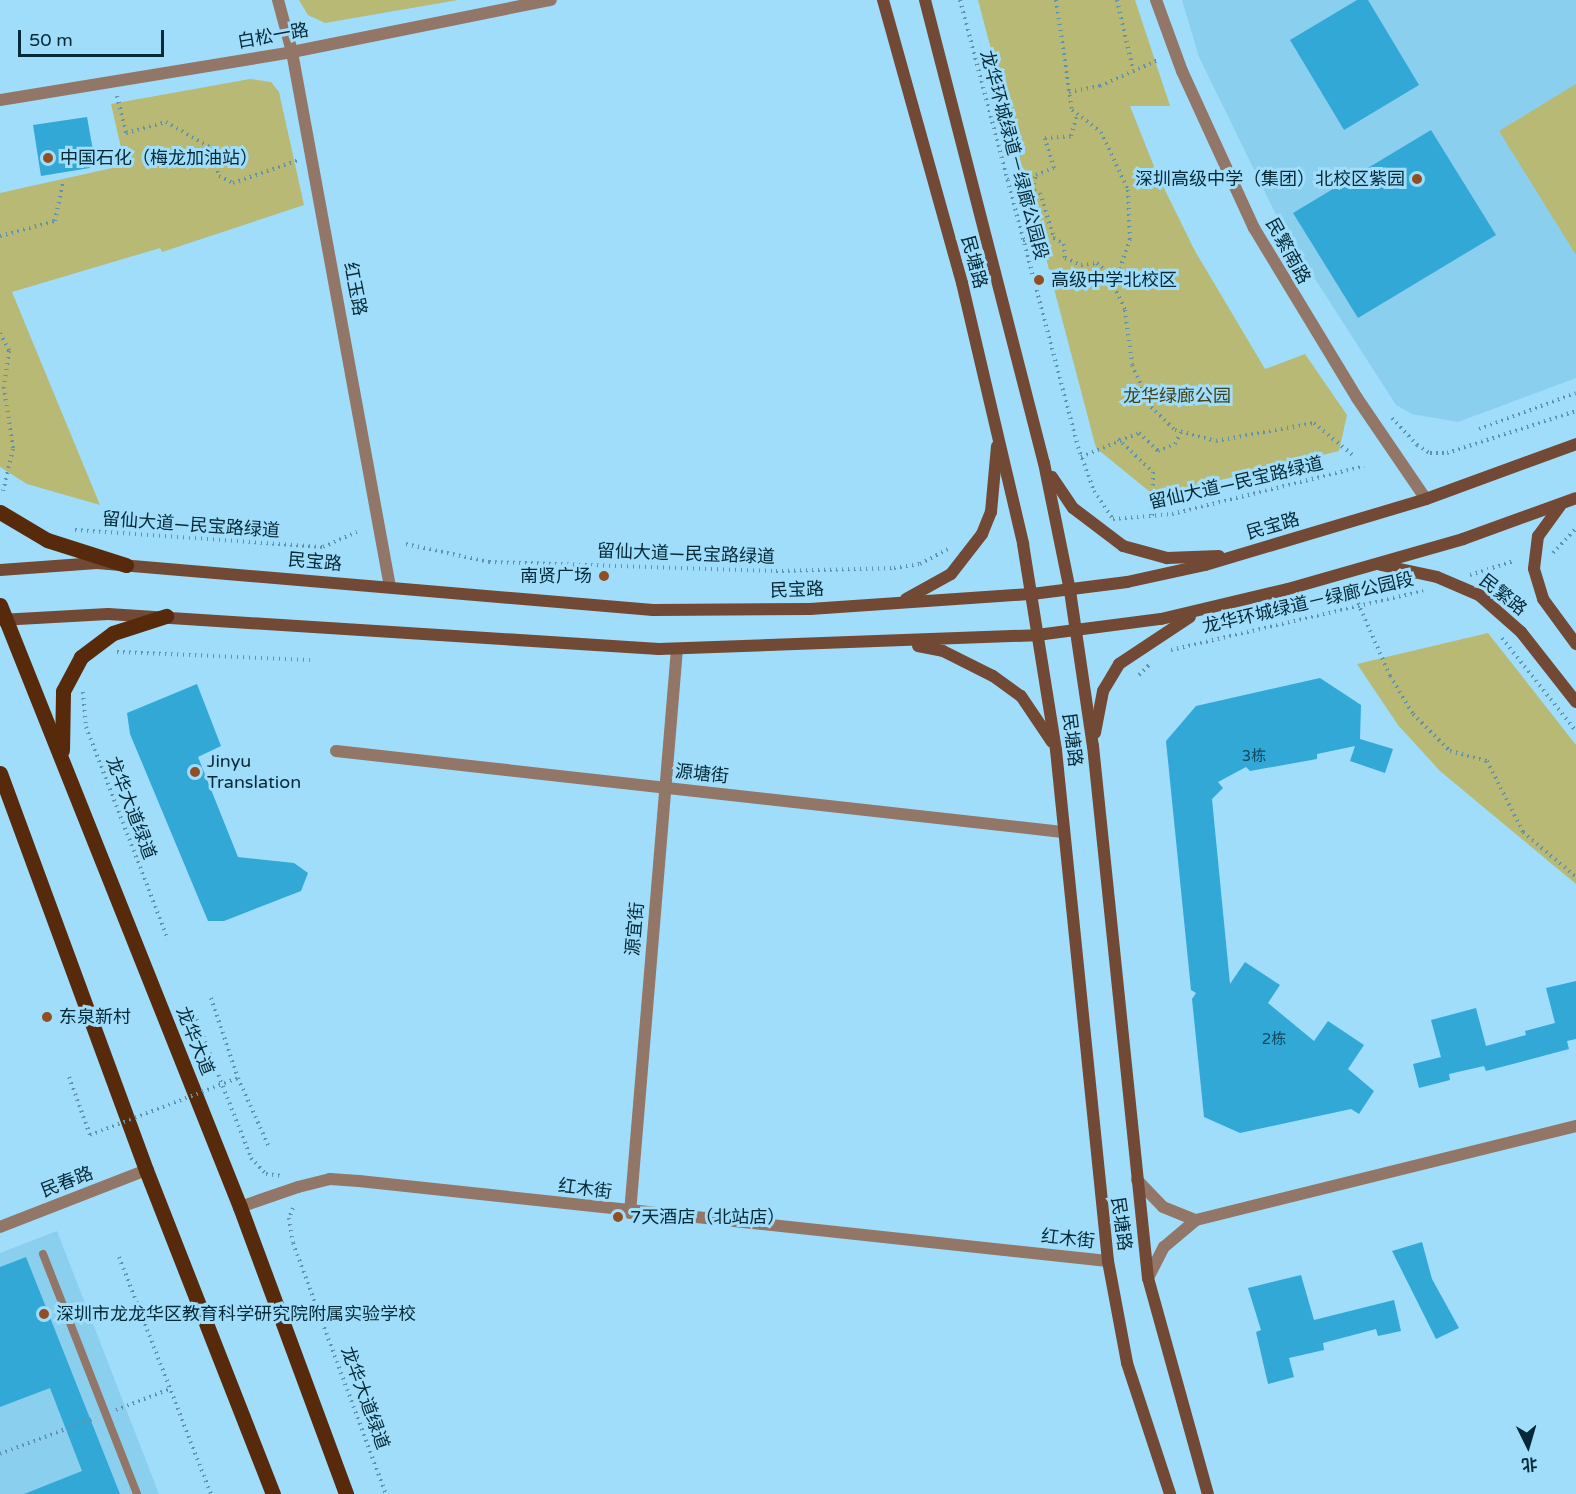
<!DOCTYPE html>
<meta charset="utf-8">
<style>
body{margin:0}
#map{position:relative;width:1576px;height:1494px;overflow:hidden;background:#9fddfb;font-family:"Varela Round","Noto Sans SC",sans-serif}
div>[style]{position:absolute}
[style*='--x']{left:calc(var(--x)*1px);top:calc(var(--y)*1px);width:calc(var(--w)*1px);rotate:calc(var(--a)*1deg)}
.built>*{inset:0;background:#8bcfef}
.green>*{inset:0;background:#b8b975}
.building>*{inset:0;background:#32a8d7}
.path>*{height:4px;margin-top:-2px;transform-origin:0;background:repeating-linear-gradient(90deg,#6093ab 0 1.5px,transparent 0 6px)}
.service>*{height:8px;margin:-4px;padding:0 4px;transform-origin:4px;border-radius:4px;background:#927667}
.minor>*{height:12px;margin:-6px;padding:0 6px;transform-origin:6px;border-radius:6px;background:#927667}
.tertiary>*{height:12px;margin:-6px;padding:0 6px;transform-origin:6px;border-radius:6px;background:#927667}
.secondary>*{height:12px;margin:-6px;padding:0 6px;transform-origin:6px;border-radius:6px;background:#714934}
.primary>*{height:15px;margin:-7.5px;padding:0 7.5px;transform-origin:7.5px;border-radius:7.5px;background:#582a0c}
.path-bridge>*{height:4px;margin-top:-2px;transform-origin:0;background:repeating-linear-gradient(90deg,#6093ab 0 1.5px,transparent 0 6px)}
.dots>*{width:16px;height:16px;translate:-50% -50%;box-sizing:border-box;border:3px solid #9fddfb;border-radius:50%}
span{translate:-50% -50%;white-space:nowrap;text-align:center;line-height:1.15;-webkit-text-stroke:6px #9fddfb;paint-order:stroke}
.number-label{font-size:15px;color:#10495f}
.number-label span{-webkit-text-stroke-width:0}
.street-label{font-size:18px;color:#052937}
.poi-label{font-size:18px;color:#052937}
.left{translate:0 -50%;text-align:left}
.right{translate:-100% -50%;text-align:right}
.park-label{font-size:18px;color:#43431a}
.north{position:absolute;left:1498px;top:1416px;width:60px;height:60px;-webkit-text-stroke:4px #9fddfb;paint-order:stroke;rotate:175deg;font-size:16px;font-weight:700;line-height:24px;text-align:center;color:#052937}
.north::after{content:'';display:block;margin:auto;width:21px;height:27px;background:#052937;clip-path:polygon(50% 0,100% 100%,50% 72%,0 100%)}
.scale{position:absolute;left:18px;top:30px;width:146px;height:27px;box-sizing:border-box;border:3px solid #052937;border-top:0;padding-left:8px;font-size:18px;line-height:21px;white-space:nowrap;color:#052937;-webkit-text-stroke:4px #9fddfb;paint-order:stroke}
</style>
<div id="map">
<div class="built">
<div style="clip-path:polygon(1182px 0,1576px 0,1576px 378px,1458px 422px,1412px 414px,1396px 405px,1283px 229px,1199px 57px)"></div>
<div style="clip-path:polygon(57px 1231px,159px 1494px,0 1494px,0 1253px)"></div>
</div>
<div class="green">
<div style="clip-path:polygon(299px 0,458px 0,325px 23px,308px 15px)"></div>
<div style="clip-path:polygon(978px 0,1135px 0,1170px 106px,1130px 106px,1157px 174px,1195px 251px,1265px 369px,1305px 354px,1347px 415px,1339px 451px,1155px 496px,1096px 448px)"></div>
<div style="clip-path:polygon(250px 79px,271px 82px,279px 92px,304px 205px,162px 252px,160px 248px,12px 292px,100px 505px,27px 484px,0 467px,0 193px,121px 166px,124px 161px,111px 104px)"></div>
<div style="clip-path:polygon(1576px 84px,1576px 255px,1499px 131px)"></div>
<div style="clip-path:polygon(1488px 633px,1576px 745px,1576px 884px,1440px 771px,1398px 725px,1357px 664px)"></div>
</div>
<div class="building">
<div style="clip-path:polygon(1357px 0,1368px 0,1419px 85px,1344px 130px,1290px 40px)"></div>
<div style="clip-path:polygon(87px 117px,96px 167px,41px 176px,33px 125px)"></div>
<div style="clip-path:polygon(1431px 130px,1496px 235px,1358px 318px,1293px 213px)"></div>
<div style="clip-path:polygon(1320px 678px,1361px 705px,1360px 739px,1393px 749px,1385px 773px,1350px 761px,1355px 746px,1317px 754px,1317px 759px,1250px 771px,1246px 767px,1218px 782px,1223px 788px,1212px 799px,1230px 984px,1245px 962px,1280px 985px,1268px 1003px,1314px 1041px,1328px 1021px,1364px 1045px,1348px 1069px,1374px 1091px,1359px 1114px,1351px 1109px,1240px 1133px,1204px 1117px,1192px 999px,1196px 993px,1191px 990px,1166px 741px,1196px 706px)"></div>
<div style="clip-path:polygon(197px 684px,221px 746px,198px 757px,238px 857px,294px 863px,308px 873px,301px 891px,224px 921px,208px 921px,130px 734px,127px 713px)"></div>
<div style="clip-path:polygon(1576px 981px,1576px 1039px,1567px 1041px,1569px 1049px,1486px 1071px,1484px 1066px,1449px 1074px,1450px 1080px,1419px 1088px,1413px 1064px,1441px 1057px,1431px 1020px,1476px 1008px,1486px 1046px,1526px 1035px,1525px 1031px,1555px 1023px,1546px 988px)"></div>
<div style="clip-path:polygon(1422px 1242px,1432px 1279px,1459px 1328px,1436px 1339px,1392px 1251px)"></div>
<div style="clip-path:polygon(26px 1257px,74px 1378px,120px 1494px,24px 1494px,82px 1471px,50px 1388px,0 1407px,0 1267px)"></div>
<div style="clip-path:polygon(1301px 1275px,1314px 1320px,1394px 1300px,1401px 1331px,1378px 1336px,1376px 1329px,1323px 1343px,1324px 1350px,1289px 1358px,1294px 1377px,1268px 1384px,1256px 1332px,1261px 1330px,1248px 1288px)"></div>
</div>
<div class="path">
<div style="--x:960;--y:0;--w:462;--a:75.2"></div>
<div style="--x:1078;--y:447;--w:47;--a:70"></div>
<div style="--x:1094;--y:491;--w:34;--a:56"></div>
<div style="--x:1113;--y:519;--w:59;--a:-4.8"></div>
<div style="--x:1172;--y:514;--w:198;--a:-14"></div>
<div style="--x:1056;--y:0;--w:111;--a:81.7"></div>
<div style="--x:1072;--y:110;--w:36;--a:37"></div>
<div style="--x:1101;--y:132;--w:64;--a:65"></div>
<div style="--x:1128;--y:190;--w:49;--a:87.7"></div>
<div style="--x:1130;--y:239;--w:50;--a:108.8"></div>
<div style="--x:1114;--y:286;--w:26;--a:65"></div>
<div style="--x:1125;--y:310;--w:55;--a:82.7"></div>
<div style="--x:1132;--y:365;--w:46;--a:65.7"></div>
<div style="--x:1151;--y:407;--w:33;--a:44"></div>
<div style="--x:1175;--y:430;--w:42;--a:15"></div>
<div style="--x:1216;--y:441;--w:100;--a:-10.4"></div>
<div style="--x:1314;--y:423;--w:53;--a:39.7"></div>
<div style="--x:1117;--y:0;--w:72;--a:77.1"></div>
<div style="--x:1069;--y:92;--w:32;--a:-11"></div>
<div style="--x:1100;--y:86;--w:64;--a:-24.1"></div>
<div style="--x:117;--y:96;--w:38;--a:76"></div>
<div style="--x:126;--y:133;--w:41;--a:-15.4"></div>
<div style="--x:166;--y:122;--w:52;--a:30"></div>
<div style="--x:211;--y:148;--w:29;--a:74"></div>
<div style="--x:219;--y:176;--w:16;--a:27"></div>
<div style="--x:233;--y:183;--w:70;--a:-19.2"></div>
<div style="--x:1007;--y:179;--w:36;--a:23"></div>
<div style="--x:1040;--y:193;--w:47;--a:72.7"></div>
<div style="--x:1032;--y:190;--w:16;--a:-75"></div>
<div style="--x:1036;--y:175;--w:19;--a:-21"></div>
<div style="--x:1054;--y:168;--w:31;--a:-107"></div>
<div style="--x:1045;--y:138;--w:26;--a:-4"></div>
<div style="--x:1071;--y:136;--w:22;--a:-74"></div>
<div style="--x:0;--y:236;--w:57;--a:-15.3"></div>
<div style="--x:55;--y:221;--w:41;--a:-78.7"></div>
<div style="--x:1023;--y:240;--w:31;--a:-4"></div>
<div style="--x:1054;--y:238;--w:12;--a:31"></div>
<div style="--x:1064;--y:244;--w:14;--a:86"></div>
<div style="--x:1065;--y:258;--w:17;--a:24"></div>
<div style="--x:1081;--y:265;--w:16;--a:-7"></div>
<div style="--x:1097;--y:263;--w:24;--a:42"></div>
<div style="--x:0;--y:333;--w:20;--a:63"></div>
<div style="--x:9;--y:351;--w:36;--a:98"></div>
<div style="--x:4;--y:387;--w:63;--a:81.7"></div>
<div style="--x:13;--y:449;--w:43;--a:103.4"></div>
<div style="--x:1392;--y:418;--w:37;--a:47"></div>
<div style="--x:1417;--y:445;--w:15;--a:32"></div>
<div style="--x:1430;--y:453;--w:17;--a:0"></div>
<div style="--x:1447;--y:453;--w:136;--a:-18"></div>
<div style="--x:1479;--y:429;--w:103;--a:-20.4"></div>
<div style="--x:1118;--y:439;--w:48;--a:43.3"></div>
<div style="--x:1153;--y:472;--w:46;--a:91.2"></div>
<div style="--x:1081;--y:457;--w:63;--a:-22.5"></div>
<div style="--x:1139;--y:433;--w:26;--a:43"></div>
<div style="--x:1158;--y:451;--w:18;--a:-22"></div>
<div style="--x:1175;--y:444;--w:13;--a:-63"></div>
<div style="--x:75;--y:530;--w:249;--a:3.9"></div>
<div style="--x:323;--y:547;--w:37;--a:-24"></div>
<div style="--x:406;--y:544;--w:85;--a:12.2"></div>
<div style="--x:489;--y:562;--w:287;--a:1.8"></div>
<div style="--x:776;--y:571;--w:118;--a:-1.5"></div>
<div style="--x:894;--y:568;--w:26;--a:-9"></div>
<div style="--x:920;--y:564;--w:34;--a:-28"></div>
<div style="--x:1553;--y:553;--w:34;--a:-47"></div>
<div style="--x:1470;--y:575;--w:46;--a:-17.7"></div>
<div style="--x:1358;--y:603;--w:80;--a:66.3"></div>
<div style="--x:1390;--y:676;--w:44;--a:58.8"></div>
<div style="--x:1413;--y:714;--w:52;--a:45"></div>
<div style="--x:1450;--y:751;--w:38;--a:15"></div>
<div style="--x:1487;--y:761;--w:80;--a:63.1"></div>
<div style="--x:1523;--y:832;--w:70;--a:40.3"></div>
<div style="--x:1502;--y:638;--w:119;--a:51.5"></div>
<div style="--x:1171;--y:650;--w:259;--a:-13.2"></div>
<div style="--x:117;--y:652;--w:193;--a:2.4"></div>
<div style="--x:1139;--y:675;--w:16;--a:-45"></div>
<div style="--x:83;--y:692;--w:35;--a:85"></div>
<div style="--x:86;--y:727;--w:228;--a:68.9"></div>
<div style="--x:211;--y:998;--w:84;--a:71.4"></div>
<div style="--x:238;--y:1078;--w:76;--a:65.8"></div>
<div style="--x:192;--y:1008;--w:161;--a:68.5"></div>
<div style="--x:251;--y:1158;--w:22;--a:47"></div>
<div style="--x:266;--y:1174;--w:16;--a:7"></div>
<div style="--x:69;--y:1077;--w:62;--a:70.1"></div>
<div style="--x:293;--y:1208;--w:11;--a:112"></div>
<div style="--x:289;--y:1218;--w:25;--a:81"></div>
<div style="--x:293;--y:1243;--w:268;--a:69.7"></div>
<div style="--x:119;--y:1257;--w:254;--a:68.8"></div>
<div style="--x:116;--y:1410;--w:58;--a:-21.3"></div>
<div style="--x:0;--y:1454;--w:102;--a:-20.8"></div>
</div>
<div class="service">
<div style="--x:43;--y:1254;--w:258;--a:68.6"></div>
</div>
<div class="minor">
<div style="--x:1156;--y:0;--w:76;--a:69.9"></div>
<div style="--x:1182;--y:71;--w:173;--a:65.4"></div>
<div style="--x:1254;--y:228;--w:199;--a:58.8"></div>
<div style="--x:1357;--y:398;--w:122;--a:55.7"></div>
<div style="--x:336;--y:751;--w:731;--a:6.36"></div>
<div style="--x:1137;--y:1180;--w:37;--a:46"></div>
<div style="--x:1163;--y:1207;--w:35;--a:22"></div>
<div style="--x:240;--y:1207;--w:61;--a:-19"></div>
<div style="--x:298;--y:1187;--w:33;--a:-14"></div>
<div style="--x:330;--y:1179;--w:29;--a:4"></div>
<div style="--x:359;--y:1181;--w:753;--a:6.1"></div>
<div style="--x:630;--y:1213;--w:566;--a:-85.24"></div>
<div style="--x:0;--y:1227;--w:157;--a:-21.3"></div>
<div style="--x:1148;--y:1278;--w:35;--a:-63"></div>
<div style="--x:1164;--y:1247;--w:42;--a:-40.2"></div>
<div style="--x:1196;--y:1220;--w:391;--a:-13.9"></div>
</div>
<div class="tertiary">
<div style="--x:278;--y:0;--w:54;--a:74.9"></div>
<div style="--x:292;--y:52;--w:544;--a:79.62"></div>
<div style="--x:0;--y:100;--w:296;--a:-9.3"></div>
<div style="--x:292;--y:52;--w:264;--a:-11.4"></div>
</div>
<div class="secondary">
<div style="--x:883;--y:0;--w:294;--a:74.4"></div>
<div style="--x:962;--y:283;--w:268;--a:76.8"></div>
<div style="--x:1023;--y:544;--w:209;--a:80.9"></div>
<div style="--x:1056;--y:750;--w:514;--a:84.19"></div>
<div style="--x:1108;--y:1261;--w:104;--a:79.4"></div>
<div style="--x:1127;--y:1363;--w:138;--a:71.8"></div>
<div style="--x:925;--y:0;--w:478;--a:75.6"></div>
<div style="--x:1044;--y:463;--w:131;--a:78.5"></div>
<div style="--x:1070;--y:591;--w:157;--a:81.6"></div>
<div style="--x:1093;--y:746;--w:535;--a:84.1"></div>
<div style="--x:1148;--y:1278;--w:224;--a:74.5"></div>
<div style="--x:1052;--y:477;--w:37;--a:56"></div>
<div style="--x:1073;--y:508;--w:63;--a:37.2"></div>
<div style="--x:1123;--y:546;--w:46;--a:15.3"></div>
<div style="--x:1167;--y:558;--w:52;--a:-2.2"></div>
<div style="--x:1560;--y:506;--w:37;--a:126"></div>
<div style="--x:1538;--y:536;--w:33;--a:97"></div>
<div style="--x:1534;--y:569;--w:31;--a:73"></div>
<div style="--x:1543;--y:599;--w:56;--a:53.7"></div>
<div style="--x:1381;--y:565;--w:57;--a:12.1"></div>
<div style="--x:1437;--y:577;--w:46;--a:23.2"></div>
<div style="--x:1479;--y:595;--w:56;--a:41.4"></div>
<div style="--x:1521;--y:632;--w:89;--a:51.8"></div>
<div style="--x:0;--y:570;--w:97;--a:-4.1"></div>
<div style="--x:97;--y:563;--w:558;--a:4.83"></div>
<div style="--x:653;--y:610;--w:157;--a:-0.4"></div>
<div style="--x:810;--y:609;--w:223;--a:-3.9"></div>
<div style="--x:1032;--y:594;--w:96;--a:-7.2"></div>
<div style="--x:1127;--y:582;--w:80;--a:-12.3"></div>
<div style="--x:1205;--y:565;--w:231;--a:-16.6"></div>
<div style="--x:1426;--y:499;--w:160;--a:-20.1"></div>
<div style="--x:906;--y:599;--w:51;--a:-29.1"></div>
<div style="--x:951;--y:574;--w:51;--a:-52.2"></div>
<div style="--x:982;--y:534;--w:24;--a:-68"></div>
<div style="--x:991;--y:512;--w:66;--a:-84.8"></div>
<div style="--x:0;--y:620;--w:108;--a:-3.2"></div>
<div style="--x:108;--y:614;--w:552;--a:3.63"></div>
<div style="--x:659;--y:649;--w:378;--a:-2.1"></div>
<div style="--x:1037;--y:635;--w:125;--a:-7.4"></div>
<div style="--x:1161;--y:619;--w:130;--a:-13.3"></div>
<div style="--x:1288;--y:589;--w:182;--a:-15.9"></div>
<div style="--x:1463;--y:539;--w:120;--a:-19.9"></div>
<div style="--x:918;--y:646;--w:25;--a:11"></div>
<div style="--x:943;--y:651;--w:56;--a:26.6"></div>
<div style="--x:993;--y:676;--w:34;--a:36"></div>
<div style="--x:1021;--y:696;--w:55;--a:56"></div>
<div style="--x:1095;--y:733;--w:43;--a:-79.2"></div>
<div style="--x:1103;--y:691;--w:31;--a:-59"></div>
<div style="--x:1119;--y:664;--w:85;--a:-33.5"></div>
</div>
<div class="primary">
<div style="--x:0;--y:512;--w:55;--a:30.8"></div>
<div style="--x:47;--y:540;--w:83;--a:17.6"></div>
<div style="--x:0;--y:605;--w:648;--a:68.26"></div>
<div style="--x:240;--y:1207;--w:306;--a:69.7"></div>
<div style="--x:62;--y:750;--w:59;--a:-89"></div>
<div style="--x:63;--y:691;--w:38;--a:-62"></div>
<div style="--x:81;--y:657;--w:40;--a:-37"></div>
<div style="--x:113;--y:633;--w:56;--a:-17.8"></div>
<div style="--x:0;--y:773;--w:423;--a:69.8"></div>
<div style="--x:146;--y:1170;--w:348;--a:68.6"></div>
</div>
<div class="path-bridge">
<div style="--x:90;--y:1135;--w:159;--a:-21.1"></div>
</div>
<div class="dots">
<div style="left:48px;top:158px;background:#924d22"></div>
<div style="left:1417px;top:179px;background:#924d22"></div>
<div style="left:1039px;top:280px;background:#924d22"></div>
<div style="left:604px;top:576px;background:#924d22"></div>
<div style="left:195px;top:772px;background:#924d22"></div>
<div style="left:47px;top:1017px;background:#924d22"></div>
<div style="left:618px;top:1217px;background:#924d22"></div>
<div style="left:44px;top:1314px;background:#924d22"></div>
</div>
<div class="number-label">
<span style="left:1254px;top:757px">3栋</span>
<span style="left:1274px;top:1040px">2栋</span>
</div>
<div class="street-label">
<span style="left:273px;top:36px;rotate:-10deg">白松一路</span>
<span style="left:1014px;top:155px;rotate:75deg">龙华环城绿道－绿廊公园段</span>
<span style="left:1288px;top:251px;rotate:61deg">民繁南路</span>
<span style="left:974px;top:262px;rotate:75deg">民塘路</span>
<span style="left:355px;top:289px;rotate:79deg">红玉路</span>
<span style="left:1236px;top:483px;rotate:-13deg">留仙大道—民宝路绿道</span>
<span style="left:191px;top:525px;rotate:4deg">留仙大道—民宝路绿道</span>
<span style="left:1273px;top:526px;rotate:-16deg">民宝路</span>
<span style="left:686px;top:554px;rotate:2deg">留仙大道—民宝路绿道</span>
<span style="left:315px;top:562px;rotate:5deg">民宝路</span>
<span style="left:797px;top:590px;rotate:-2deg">民宝路</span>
<span style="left:1503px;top:595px;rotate:38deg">民繁路</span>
<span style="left:1308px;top:603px;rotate:-13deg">龙华环城绿道－绿廊公园段</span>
<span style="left:1072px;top:740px;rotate:83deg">民塘路</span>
<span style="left:702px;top:774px;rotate:6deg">源塘街</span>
<span style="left:131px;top:808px;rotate:69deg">龙华大道绿道</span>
<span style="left:635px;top:929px;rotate:-85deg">源宜街</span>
<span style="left:195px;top:1041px;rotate:68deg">龙华大道</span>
<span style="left:67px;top:1182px;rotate:-21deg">民春路</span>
<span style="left:585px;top:1189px;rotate:7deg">红木街</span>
<span style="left:1121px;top:1224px;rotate:82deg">民塘路</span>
<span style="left:1068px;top:1239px;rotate:6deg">红木街</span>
<span style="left:365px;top:1398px;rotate:70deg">龙华大道绿道</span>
</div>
<div class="poi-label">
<span class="left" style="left:60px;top:158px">中国石化（梅龙加油站）</span>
<span class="right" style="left:1405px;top:179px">深圳高级中学（集团）北校区紫园</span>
<span class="left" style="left:1051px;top:280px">高级中学北校区</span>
<span class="right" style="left:592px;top:576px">南贤广场</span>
<span class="left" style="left:207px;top:772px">Jinyu<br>Translation</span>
<span class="left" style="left:59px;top:1017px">东泉新村</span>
<span class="left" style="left:630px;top:1217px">7天酒店（北站店）</span>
<span class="left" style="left:56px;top:1314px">深圳市龙龙华区教育科学研究院附属实验学校</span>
</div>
<div class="park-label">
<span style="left:1177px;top:396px">龙华绿廊公园</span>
</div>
<div class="north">北</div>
<div class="scale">50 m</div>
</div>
